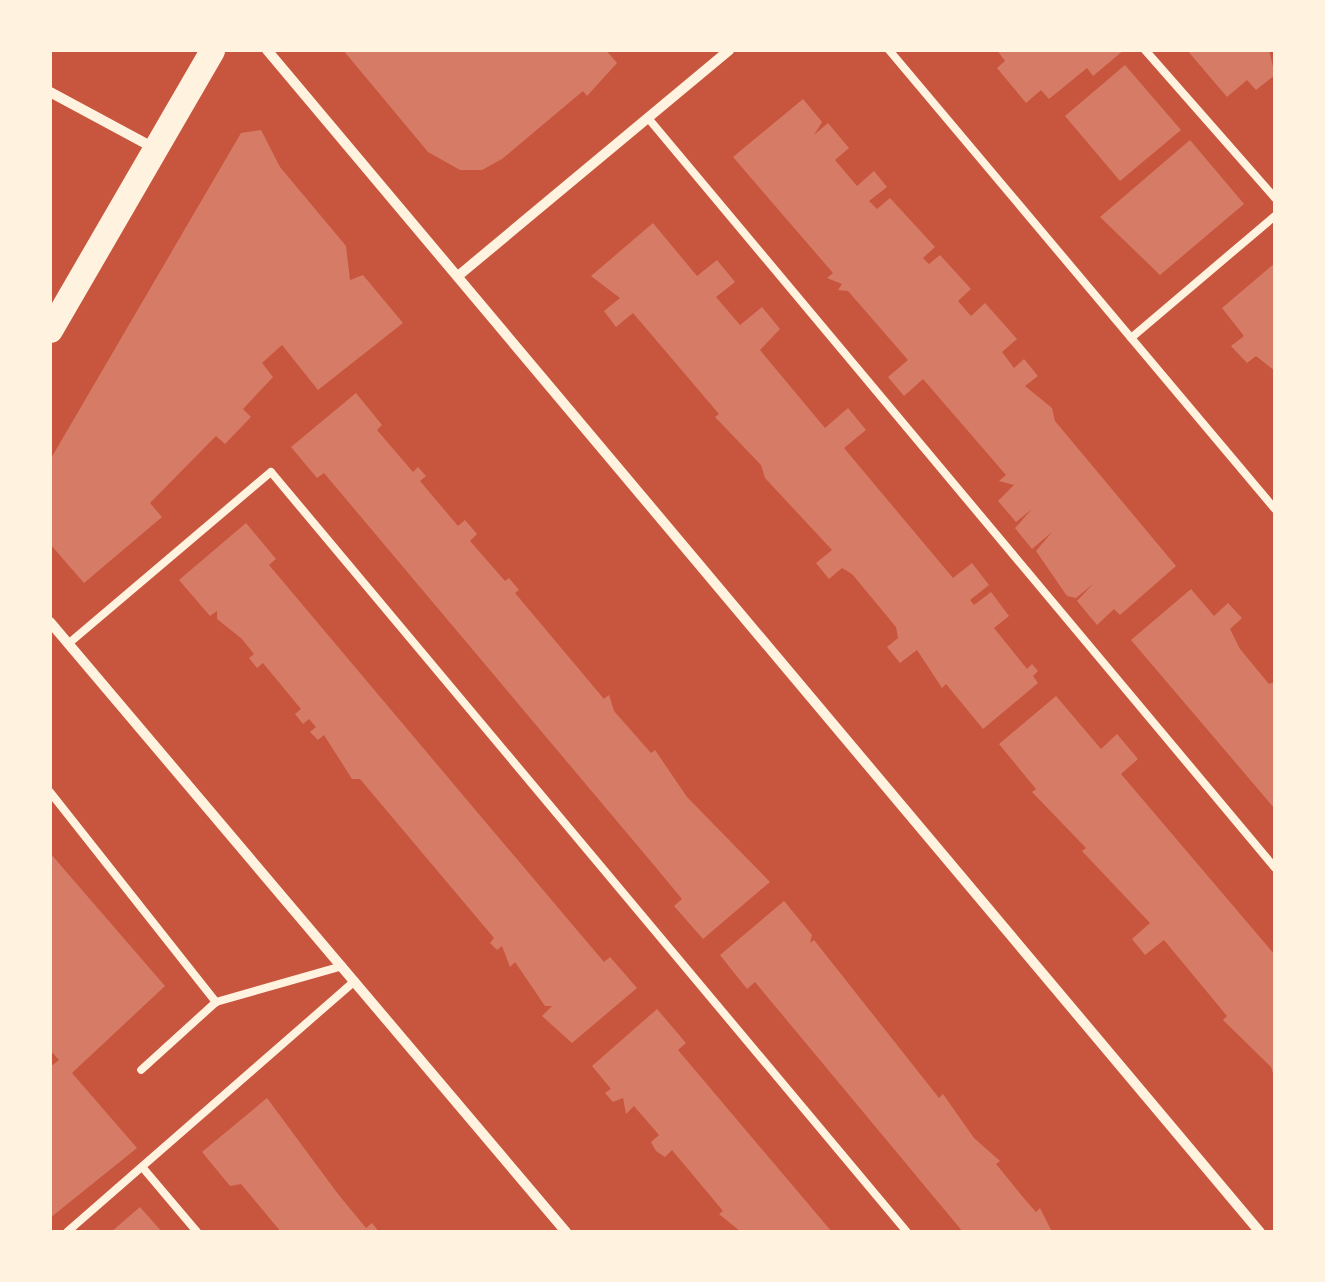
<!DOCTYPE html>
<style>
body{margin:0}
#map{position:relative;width:1325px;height:1282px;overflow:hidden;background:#c8553d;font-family:"Noto Sans",sans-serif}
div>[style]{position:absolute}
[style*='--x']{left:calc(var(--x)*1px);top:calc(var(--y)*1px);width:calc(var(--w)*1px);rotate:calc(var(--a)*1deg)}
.building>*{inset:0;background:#d67c66}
.service>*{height:8px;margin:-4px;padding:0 4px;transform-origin:4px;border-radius:4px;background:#fff3e0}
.minor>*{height:10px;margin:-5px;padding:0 5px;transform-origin:5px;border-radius:5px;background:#fff3e0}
.primary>*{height:25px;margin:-12.5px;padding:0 12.5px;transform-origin:12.5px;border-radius:12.5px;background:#fff3e0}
span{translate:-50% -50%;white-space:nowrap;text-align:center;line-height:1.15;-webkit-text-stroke:9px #fff3e0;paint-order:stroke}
.frame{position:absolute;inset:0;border:52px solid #fff3e0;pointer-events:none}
</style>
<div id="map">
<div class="building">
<div style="clip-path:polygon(343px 50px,606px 50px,617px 63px,587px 96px,583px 91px,502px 159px,482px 170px,460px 170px,428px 152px)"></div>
<div style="clip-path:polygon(997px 50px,1124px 50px,1093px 76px,1087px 68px,1049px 99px,1041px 90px,1026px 103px,997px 68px,1005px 61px)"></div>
<div style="clip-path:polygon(1187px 50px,1269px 50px,1275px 75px,1256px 90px,1247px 80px,1227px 97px)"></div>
<div style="clip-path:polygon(1125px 65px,1181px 130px,1120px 181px,1065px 116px)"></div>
<div style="clip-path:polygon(803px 99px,822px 122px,814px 135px,828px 123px,849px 148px,835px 160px,857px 186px,874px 171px,887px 187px,869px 201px,877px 209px,890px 198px,935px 247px,923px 258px,929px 264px,940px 255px,971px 289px,958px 301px,971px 316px,985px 303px,1017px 339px,1002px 352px,1014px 368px,1024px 359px,1038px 376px,1025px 386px,1052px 408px,1055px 421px,1176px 566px,1120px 615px,1114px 609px,1097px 625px,1077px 601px,1093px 584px,1076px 598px,1067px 596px,1036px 551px,1052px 532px,1032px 549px,1015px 528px,1032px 509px,1016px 522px,998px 501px,1014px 485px,999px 481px,1006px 475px,923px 379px,904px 396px,888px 377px,908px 360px,848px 291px,838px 290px,842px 284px,827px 278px,833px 273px,733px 157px)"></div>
<div style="clip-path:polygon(261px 130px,280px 167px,346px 246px,350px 280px,363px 275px,403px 323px,318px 390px,282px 345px,262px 363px,273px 377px,243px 409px,251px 417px,225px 444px,216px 436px,150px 503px,162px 517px,84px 583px,50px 544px,50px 460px,241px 133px)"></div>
<div style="clip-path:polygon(1190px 140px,1244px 204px,1160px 275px,1100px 217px)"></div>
<div style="clip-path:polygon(653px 223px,697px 276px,717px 260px,735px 282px,716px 297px,740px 325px,762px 307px,780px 329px,760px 350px,825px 428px,848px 408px,866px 430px,844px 448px,953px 578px,972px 563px,989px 585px,970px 600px,974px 605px,991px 592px,1009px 616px,994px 628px,1027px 669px,1032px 664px,1038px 671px,1033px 676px,1038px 683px,983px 729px,946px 684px,942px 688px,917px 650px,900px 663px,887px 647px,898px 638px,896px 627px,852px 574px,842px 568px,829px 579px,816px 563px,832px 550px,765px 478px,761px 465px,715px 417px,719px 414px,633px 313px,616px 327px,604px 311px,620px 298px,591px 276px)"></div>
<div style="clip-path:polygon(1275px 263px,1275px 371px,1256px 356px,1247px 363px,1231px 346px,1244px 336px,1222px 308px)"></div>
<div style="clip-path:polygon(356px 393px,382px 425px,377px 430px,413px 472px,418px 467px,426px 476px,420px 481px,458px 526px,465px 520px,477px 534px,470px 541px,505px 581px,509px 578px,519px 590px,515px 593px,604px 699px,609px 695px,614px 711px,651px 753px,655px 750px,687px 797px,770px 882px,703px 939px,674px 906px,682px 899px,658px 870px,324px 473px,317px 478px,291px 447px)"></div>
<div style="clip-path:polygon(246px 523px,276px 559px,269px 565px,483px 819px,604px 962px,610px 957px,637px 988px,572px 1043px,542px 1016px,552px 1006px,545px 1006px,515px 962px,510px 967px,502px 946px,497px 950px,490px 943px,494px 938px,360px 779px,352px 779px,324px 735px,318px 740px,310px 732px,316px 727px,309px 719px,303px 724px,295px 714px,301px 709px,263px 663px,257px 668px,249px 658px,254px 654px,242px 639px,217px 619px,217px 611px,210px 616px,179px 580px)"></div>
<div style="clip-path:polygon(1191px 589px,1214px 616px,1228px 603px,1242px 618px,1230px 629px,1240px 649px,1269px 684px,1275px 682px,1275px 809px,1131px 640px)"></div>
<div style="clip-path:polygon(1056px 696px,1101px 749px,1117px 734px,1138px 759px,1121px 774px,1275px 955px,1275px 1080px,1271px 1067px,1223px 1020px,1227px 1016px,1164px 940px,1145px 955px,1132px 939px,1150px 923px,1082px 851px,1086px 848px,1032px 792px,1036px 789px,999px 744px)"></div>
<div style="clip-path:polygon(50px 853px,165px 986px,72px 1073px,137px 1148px,50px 1218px,50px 1067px,59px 1060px,50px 1050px)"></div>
<div style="clip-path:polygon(784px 901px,812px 935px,810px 943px,814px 940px,939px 1098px,943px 1094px,974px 1138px,1000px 1161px,996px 1164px,1022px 1196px,1036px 1212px,1040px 1208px,1052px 1232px,963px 1232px,755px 982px,747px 989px,720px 955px)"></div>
<div style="clip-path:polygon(657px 1009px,686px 1043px,678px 1050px,832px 1232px,741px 1232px,719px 1214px,723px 1211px,672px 1150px,665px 1157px,656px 1151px,651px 1142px,659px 1135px,634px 1106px,626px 1114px,623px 1098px,613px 1102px,605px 1093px,611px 1089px,592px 1066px)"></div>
<div style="clip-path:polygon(267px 1098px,338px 1194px,366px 1228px,372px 1223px,379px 1232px,281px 1232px,241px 1184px,230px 1186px,202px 1152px)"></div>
<div style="clip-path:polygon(140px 1207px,162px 1232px,111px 1232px)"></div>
</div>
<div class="service">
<div style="--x:889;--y:50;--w:600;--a:49.94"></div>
<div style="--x:1145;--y:50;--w:197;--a:48.7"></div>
<div style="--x:648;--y:118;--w:978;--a:50.1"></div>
<div style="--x:1131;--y:338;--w:189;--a:-40.3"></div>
<div style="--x:68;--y:644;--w:266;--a:-40.3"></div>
<div style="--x:271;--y:472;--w:991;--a:50.08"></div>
<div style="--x:50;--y:792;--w:268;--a:51.7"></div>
<div style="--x:216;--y:1002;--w:101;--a:137.8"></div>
<div style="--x:216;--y:1002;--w:131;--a:-15.9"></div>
<div style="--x:143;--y:1168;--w:84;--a:49.8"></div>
<div style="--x:67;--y:1232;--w:382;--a:-41.1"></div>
</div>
<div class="minor">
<div style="--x:267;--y:50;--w:1544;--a:49.97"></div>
<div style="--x:50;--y:92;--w:116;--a:28.3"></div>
<div style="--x:458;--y:276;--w:353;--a:-39.8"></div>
<div style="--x:50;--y:622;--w:799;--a:49.77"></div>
</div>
<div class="primary">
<div style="--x:50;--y:330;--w:323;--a:-59.9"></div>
</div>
<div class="frame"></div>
</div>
